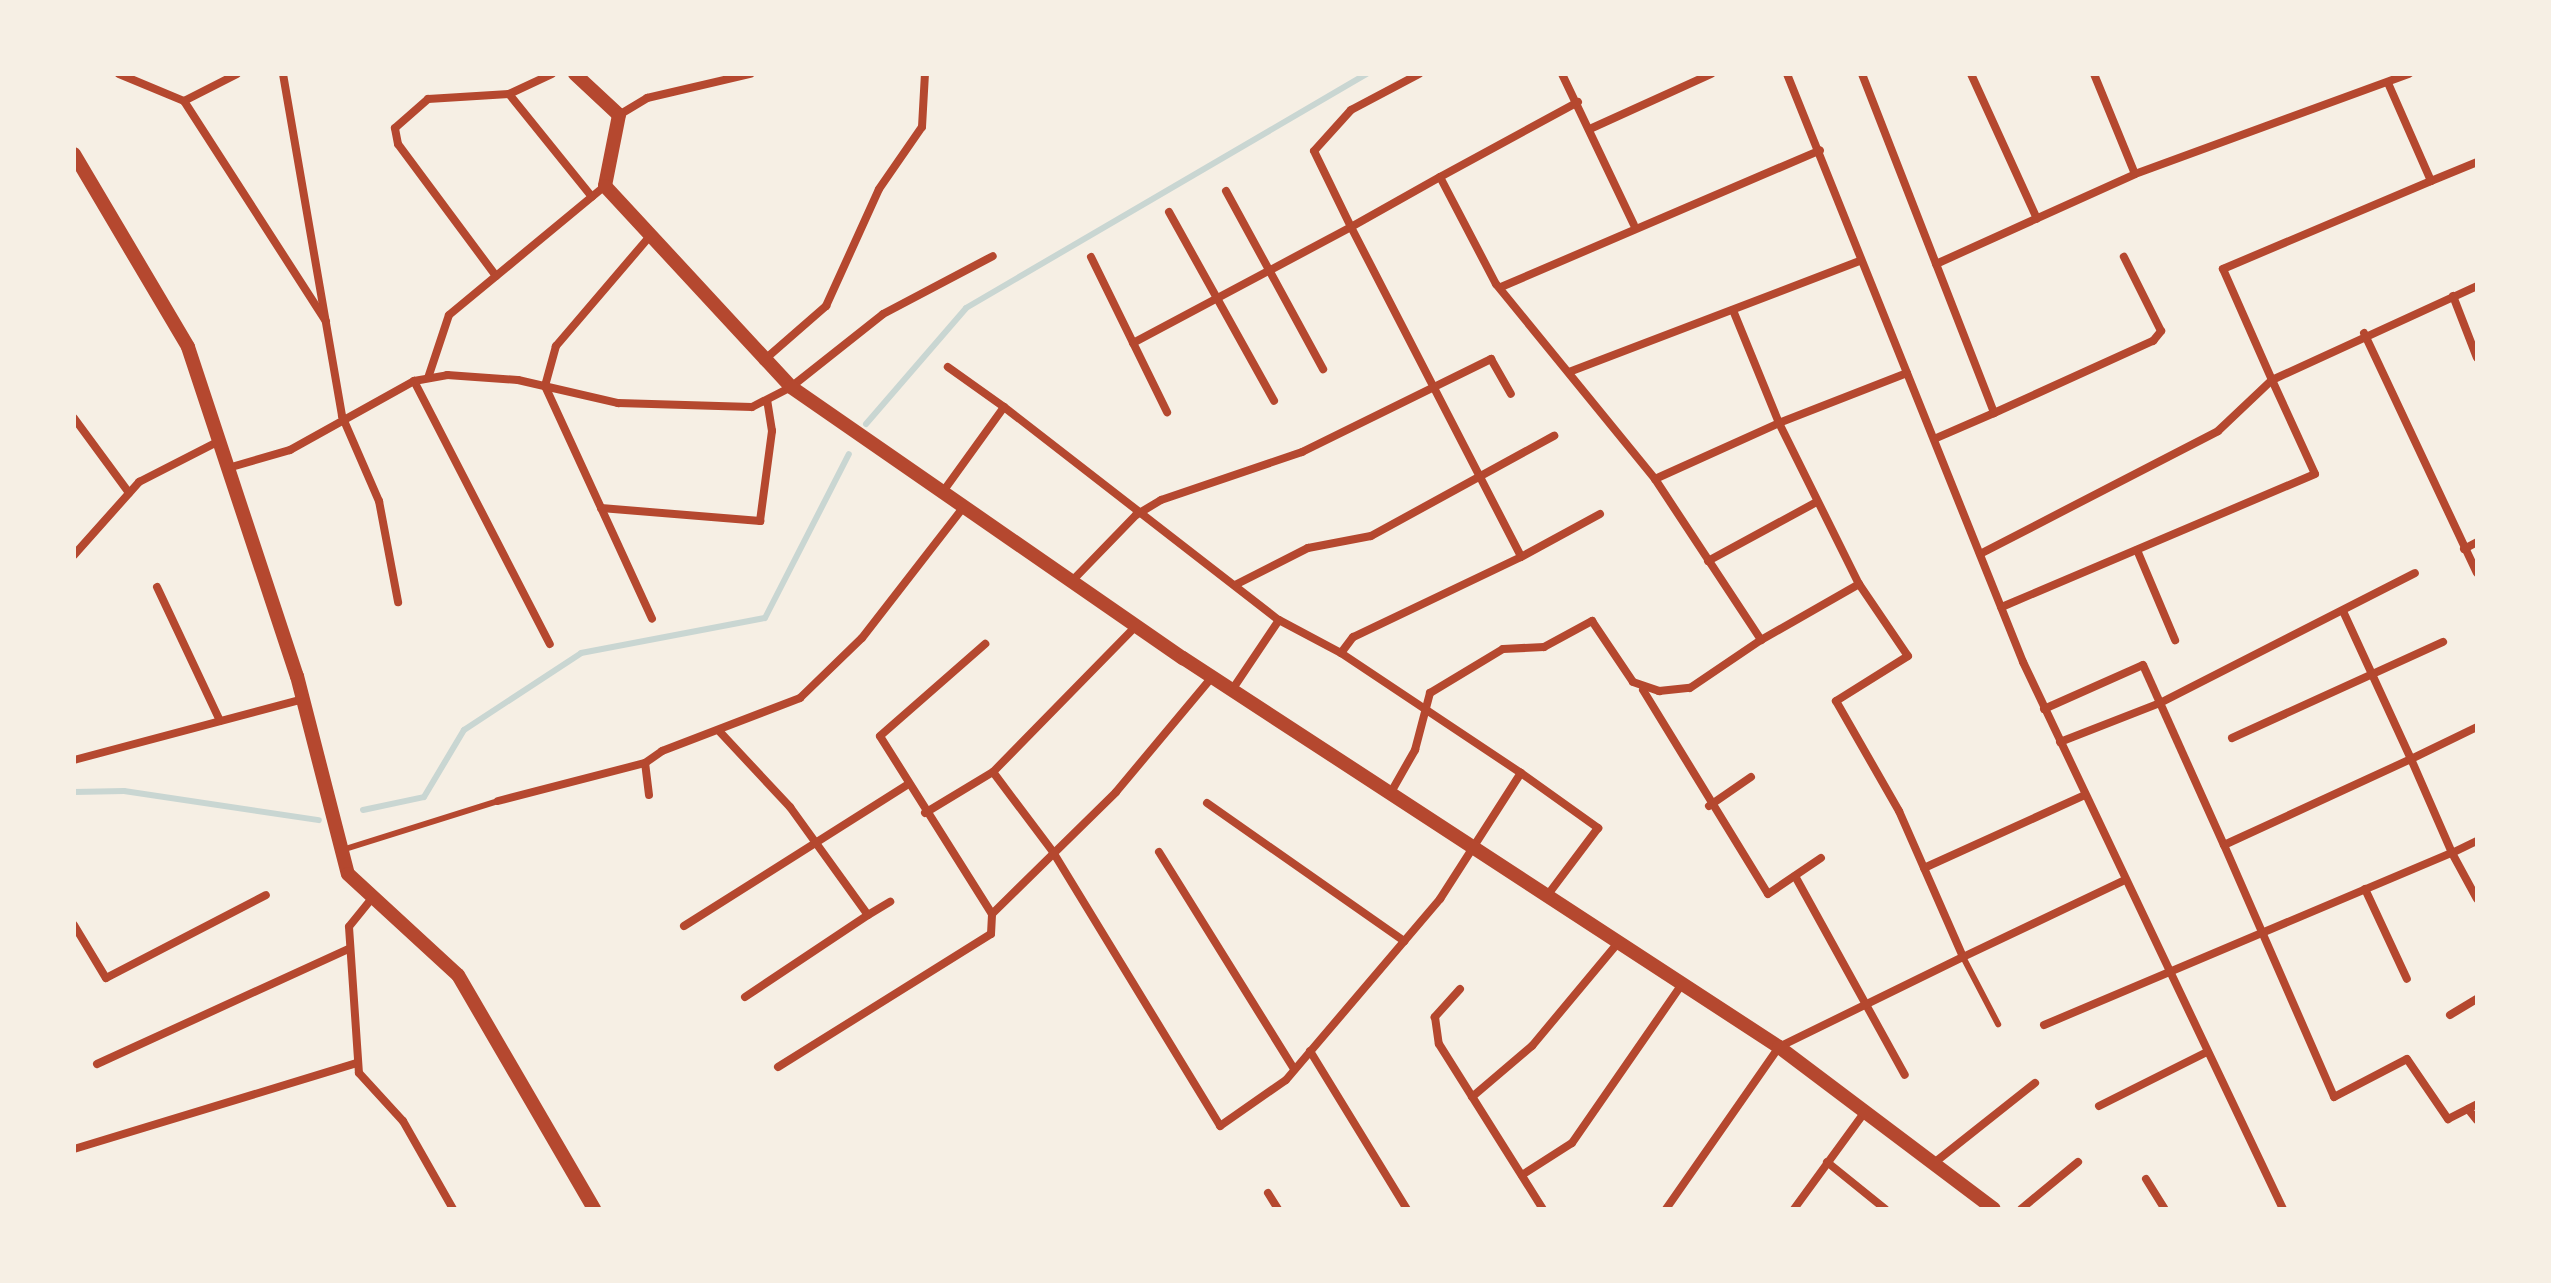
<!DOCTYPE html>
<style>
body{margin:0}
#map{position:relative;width:2551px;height:1283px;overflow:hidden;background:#f6efe4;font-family:Helvetica,sans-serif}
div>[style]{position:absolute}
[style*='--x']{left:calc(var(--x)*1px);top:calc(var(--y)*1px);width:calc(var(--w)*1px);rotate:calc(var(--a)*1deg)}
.stream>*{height:6px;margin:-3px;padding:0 3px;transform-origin:3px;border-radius:3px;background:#c9d6d2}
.service>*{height:6px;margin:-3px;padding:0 3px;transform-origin:3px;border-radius:3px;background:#b5482f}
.minor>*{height:8px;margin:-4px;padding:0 4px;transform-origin:4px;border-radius:4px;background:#b5482f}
.tertiary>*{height:14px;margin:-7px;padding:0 7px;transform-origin:7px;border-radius:7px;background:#b5482f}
span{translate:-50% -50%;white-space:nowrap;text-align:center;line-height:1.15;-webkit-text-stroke:8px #f6efe4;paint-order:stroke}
.frame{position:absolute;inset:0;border:76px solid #f6efe4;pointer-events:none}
</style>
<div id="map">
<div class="stream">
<div style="--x:866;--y:424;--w:153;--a:-49.2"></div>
<div style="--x:966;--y:308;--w:464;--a:-30.3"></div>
<div style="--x:74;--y:792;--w:50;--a:-1.1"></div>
<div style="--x:124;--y:791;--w:197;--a:8.5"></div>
<div style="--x:363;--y:810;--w:62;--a:-12"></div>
<div style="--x:424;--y:797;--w:78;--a:-59.2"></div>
<div style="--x:464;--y:730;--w:140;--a:-33.3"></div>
<div style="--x:581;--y:653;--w:187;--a:-10.8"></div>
<div style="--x:765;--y:618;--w:184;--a:-62.9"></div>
</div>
<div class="service">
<div style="--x:342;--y:850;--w:164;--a:-17.4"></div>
<div style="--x:1963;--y:957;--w:76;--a:62.4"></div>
</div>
<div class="minor">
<div style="--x:119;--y:74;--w:70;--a:22.6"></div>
<div style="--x:184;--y:101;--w:59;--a:-27"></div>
<div style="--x:283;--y:74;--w:347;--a:80.2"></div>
<div style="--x:342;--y:416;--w:93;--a:66.5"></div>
<div style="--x:379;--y:501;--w:103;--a:79.3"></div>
<div style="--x:1419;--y:74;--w:77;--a:152.1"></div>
<div style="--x:1351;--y:110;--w:55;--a:132.1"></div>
<div style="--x:1314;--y:151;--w:85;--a:64"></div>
<div style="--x:1351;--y:227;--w:102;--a:-29.3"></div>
<div style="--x:1562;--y:74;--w:167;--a:64.5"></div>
<div style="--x:1787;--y:74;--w:634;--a:68.13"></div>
<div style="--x:2023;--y:662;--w:606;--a:64.58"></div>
<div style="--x:1862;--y:74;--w:364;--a:68.7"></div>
<div style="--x:1994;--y:413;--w:65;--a:156.6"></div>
<div style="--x:1971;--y:74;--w:159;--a:65.5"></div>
<div style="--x:2094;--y:74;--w:108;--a:67.7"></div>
<div style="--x:2388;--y:83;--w:107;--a:66.3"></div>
<div style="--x:2431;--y:181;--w:50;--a:-22.4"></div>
<div style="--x:509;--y:94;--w:132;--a:51.1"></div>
<div style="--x:184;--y:101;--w:262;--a:57.2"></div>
<div style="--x:1578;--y:102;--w:157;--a:151.5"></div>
<div style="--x:1440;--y:177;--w:121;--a:62.4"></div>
<div style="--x:1496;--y:284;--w:252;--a:50.8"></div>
<div style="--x:1655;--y:479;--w:136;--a:-24.3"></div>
<div style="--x:1779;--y:423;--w:122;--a:-112.2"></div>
<div style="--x:619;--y:115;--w:33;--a:-31"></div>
<div style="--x:647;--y:98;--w:106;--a:-13.1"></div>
<div style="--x:1592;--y:128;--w:131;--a:-24.4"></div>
<div style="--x:2431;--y:181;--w:226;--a:157.1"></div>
<div style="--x:2223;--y:269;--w:121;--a:66.2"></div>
<div style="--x:2272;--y:380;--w:226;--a:-24.6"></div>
<div style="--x:1226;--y:191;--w:203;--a:61.4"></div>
<div style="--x:1169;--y:212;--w:216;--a:60.9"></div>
<div style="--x:650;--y:236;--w:145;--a:130.5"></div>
<div style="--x:556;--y:346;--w:41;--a:105.4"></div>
<div style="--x:545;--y:386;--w:256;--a:65.3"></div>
<div style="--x:1091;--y:257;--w:173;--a:63.9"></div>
<div style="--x:1936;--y:264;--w:218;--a:-24.3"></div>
<div style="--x:2135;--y:174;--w:292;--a:-20.1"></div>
<div style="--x:496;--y:276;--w:164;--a:-126.6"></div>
<div style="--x:398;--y:144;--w:16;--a:-101"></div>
<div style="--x:395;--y:128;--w:44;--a:-41.3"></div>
<div style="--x:428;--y:99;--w:81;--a:-3.5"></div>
<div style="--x:509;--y:94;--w:47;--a:-24.9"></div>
<div style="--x:1501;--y:287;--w:347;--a:-23.2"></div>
<div style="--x:2453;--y:296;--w:66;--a:68.8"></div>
<div style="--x:2364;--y:333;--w:265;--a:64.8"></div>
<div style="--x:1133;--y:343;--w:247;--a:-28"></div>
<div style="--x:1351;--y:227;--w:371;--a:62.7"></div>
<div style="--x:1521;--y:557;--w:186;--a:154.5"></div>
<div style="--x:1353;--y:637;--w:20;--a:127"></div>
<div style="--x:1341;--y:653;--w:70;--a:-152"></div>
<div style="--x:1279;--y:620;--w:84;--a:123.9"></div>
<div style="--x:763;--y:361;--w:84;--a:-41.1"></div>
<div style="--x:826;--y:306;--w:128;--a:-65.6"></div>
<div style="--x:879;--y:189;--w:75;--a:-55.3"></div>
<div style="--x:922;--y:127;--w:53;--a:-86.8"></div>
<div style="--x:1569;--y:372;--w:311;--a:-20.9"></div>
<div style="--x:1907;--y:373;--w:137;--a:158.7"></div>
<div style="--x:1779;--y:423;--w:180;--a:63.6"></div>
<div style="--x:1859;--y:584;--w:87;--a:55.8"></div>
<div style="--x:1908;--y:656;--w:85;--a:148"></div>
<div style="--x:1836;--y:701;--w:127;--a:60.2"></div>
<div style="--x:1899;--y:811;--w:159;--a:66.3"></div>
<div style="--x:1963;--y:957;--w:179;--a:-25.4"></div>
<div style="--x:428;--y:378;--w:66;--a:-71.6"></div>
<div style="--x:449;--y:315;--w:202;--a:-39.6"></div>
<div style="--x:414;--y:381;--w:296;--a:62.7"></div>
<div style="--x:1004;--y:407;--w:348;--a:37.8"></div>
<div style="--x:1994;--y:413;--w:175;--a:-24.4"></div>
<div style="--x:2153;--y:341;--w:13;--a:-51"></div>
<div style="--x:2161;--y:331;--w:83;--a:-116.6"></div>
<div style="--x:74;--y:418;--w:93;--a:53.7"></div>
<div style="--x:228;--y:468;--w:65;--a:-16.2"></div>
<div style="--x:290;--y:450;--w:142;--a:-29.1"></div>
<div style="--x:414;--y:381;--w:34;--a:-10"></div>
<div style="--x:447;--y:375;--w:71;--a:4"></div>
<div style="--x:518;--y:380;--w:103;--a:13"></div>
<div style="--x:618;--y:403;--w:134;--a:1.7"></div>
<div style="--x:752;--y:407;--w:44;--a:-27.1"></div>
<div style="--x:791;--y:387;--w:117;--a:-38.4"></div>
<div style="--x:883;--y:314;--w:124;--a:-27.8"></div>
<div style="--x:1655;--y:479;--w:193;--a:56.6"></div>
<div style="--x:1761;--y:640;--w:113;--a:-29.7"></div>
<div style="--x:942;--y:493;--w:106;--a:-54.2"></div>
<div style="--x:1004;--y:407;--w:69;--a:-144.5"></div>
<div style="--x:601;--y:508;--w:160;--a:4.7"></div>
<div style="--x:760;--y:521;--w:91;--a:-82.4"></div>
<div style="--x:772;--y:431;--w:30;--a:-99"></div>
<div style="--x:2464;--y:549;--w:15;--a:-28"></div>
<div style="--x:2137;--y:550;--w:98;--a:67.1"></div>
<div style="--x:1980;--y:554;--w:268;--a:-27.3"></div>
<div style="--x:2218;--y:431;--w:74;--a:-43.4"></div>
<div style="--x:2272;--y:380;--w:103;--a:65.4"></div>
<div style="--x:2315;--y:474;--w:341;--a:157"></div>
<div style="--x:74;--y:555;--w:98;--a:-48.3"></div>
<div style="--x:139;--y:482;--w:90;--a:-27.1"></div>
<div style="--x:1521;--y:557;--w:90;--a:-28.6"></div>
<div style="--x:1708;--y:561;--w:122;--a:-28.5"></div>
<div style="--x:1071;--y:582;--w:93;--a:-45.9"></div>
<div style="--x:1136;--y:515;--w:29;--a:-31"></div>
<div style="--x:1161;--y:500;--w:149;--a:-18.8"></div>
<div style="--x:1302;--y:452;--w:211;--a:-26.2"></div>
<div style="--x:1491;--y:359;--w:40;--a:60.3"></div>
<div style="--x:1235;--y:585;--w:82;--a:-26.9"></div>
<div style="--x:1308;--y:548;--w:64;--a:-10.8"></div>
<div style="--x:1371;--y:536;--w:209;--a:-28.7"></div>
<div style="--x:157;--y:587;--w:148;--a:64.8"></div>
<div style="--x:1136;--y:626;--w:204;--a:134.4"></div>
<div style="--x:993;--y:772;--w:100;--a:53.1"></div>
<div style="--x:1053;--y:852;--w:321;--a:58.6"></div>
<div style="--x:1220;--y:1126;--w:80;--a:-34.9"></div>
<div style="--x:1286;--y:1080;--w:238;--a:-49.6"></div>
<div style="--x:1440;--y:899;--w:150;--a:-57.3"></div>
<div style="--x:1521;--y:773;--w:95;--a:35.5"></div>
<div style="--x:1598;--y:828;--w:85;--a:126.9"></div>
<div style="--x:1341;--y:653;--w:216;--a:33.7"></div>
<div style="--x:1643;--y:690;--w:239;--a:58.5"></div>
<div style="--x:1768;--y:894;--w:64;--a:-34.2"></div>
<div style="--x:2044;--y:709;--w:108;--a:-24"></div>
<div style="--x:2143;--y:665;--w:197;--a:65.8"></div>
<div style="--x:2224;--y:845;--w:206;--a:-24.7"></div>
<div style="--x:2411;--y:759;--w:163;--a:-114.7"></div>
<div style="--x:2477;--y:727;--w:73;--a:154.1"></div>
<div style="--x:2411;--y:759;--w:103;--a:66.4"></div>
<div style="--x:2452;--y:853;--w:28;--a:-26"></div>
<div style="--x:720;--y:732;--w:103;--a:47"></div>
<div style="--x:790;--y:807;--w:133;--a:54.2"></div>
<div style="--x:868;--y:915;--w:26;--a:-31"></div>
<div style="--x:2232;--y:738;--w:232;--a:-24.5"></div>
<div style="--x:2060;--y:742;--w:107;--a:-21.3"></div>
<div style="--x:2160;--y:703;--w:286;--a:-27"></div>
<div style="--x:74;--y:760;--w:237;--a:-14.9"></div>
<div style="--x:1390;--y:794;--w:51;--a:-60.4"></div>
<div style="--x:1415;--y:750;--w:59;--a:-75.3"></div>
<div style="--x:1430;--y:693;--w:85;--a:-31.1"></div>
<div style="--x:1503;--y:649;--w:41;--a:-2.8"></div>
<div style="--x:1544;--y:647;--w:55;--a:-28.4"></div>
<div style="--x:1592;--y:621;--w:73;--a:56.1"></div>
<div style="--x:1633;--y:682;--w:28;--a:19"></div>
<div style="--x:1659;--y:691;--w:31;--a:-6"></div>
<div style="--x:1690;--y:688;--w:86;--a:-34.1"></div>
<div style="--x:649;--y:795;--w:32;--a:-97"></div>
<div style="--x:645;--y:763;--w:21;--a:-35"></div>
<div style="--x:662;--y:751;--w:148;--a:-21"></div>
<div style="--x:800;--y:698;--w:86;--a:-44.1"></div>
<div style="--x:862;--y:638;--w:165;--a:-52.2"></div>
<div style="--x:498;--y:801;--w:152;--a:-14.5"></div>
<div style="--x:1207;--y:803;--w:241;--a:35"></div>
<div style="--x:1709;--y:806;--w:51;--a:-34.6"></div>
<div style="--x:925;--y:813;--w:79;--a:-31.1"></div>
<div style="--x:2224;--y:845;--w:275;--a:66.4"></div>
<div style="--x:2334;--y:1097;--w:82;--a:-27.5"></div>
<div style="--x:2407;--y:1059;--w:73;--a:55.7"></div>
<div style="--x:2448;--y:1119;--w:33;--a:-27"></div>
<div style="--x:1159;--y:852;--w:256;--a:58.1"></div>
<div style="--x:1924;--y:868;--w:177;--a:-24.4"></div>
<div style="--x:1795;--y:876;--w:227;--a:61.1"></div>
<div style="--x:2365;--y:889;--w:99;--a:65"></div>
<div style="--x:373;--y:897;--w:38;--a:129"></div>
<div style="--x:349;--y:927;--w:146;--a:86.1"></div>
<div style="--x:359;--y:1073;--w:65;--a:47.5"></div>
<div style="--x:403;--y:1121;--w:101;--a:60.4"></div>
<div style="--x:992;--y:914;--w:174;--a:-44.5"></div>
<div style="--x:1116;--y:792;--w:150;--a:-50.1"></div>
<div style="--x:74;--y:925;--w:62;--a:58.9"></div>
<div style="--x:106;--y:978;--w:180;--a:-27.4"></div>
<div style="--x:684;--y:926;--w:264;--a:-32.3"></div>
<div style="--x:1460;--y:989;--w:38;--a:132"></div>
<div style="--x:1435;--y:1017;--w:27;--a:82"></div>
<div style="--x:1439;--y:1044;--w:195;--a:57.8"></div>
<div style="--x:745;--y:997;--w:148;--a:-33.7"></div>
<div style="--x:2450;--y:1015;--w:31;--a:-31"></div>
<div style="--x:2044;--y:1025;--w:443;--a:-22.9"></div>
<div style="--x:2452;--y:853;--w:52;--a:61.5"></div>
<div style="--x:1310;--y:1051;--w:185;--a:58.5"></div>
<div style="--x:97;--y:1064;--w:278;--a:-24.6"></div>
<div style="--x:778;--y:1067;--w:251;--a:-32"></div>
<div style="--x:991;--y:934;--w:20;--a:-87"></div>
<div style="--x:992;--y:914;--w:210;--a:-122.2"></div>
<div style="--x:880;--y:736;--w:140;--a:-41.2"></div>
<div style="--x:1472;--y:1097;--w:79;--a:-40.4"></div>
<div style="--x:1532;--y:1046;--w:133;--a:-50.2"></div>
<div style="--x:2099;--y:1106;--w:119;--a:-26.6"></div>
<div style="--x:2468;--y:1109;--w:14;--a:51"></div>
<div style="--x:74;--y:1149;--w:296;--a:-16.9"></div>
<div style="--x:1827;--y:1162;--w:75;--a:39"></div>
<div style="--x:1934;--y:1163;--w:129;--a:-38.4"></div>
<div style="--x:1522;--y:1175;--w:59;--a:-32.6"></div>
<div style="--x:1572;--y:1143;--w:190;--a:-55.3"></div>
<div style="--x:2146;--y:1179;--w:36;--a:58"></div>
<div style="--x:1268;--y:1193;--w:19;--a:58"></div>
<div style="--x:1666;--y:1209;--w:198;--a:-55.1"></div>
<div style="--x:1779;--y:1047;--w:205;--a:-26.1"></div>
<div style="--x:1794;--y:1209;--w:119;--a:-53.9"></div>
<div style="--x:2021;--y:1209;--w:74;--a:-39.5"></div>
</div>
<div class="tertiary">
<div style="--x:575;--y:74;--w:60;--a:43"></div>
<div style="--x:619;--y:115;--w:72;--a:101.2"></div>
<div style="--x:605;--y:186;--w:274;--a:47.2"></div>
<div style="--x:791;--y:387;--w:477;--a:34.7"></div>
<div style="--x:1183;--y:658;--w:712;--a:33.13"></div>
<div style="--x:1779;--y:1047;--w:269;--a:37"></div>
<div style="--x:74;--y:154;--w:224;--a:59.4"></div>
<div style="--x:188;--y:347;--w:347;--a:71.7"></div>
<div style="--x:297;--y:676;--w:204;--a:75.6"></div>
<div style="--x:348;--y:874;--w:149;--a:42.6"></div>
<div style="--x:458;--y:975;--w:271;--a:59.8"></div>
</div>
<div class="frame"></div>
</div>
